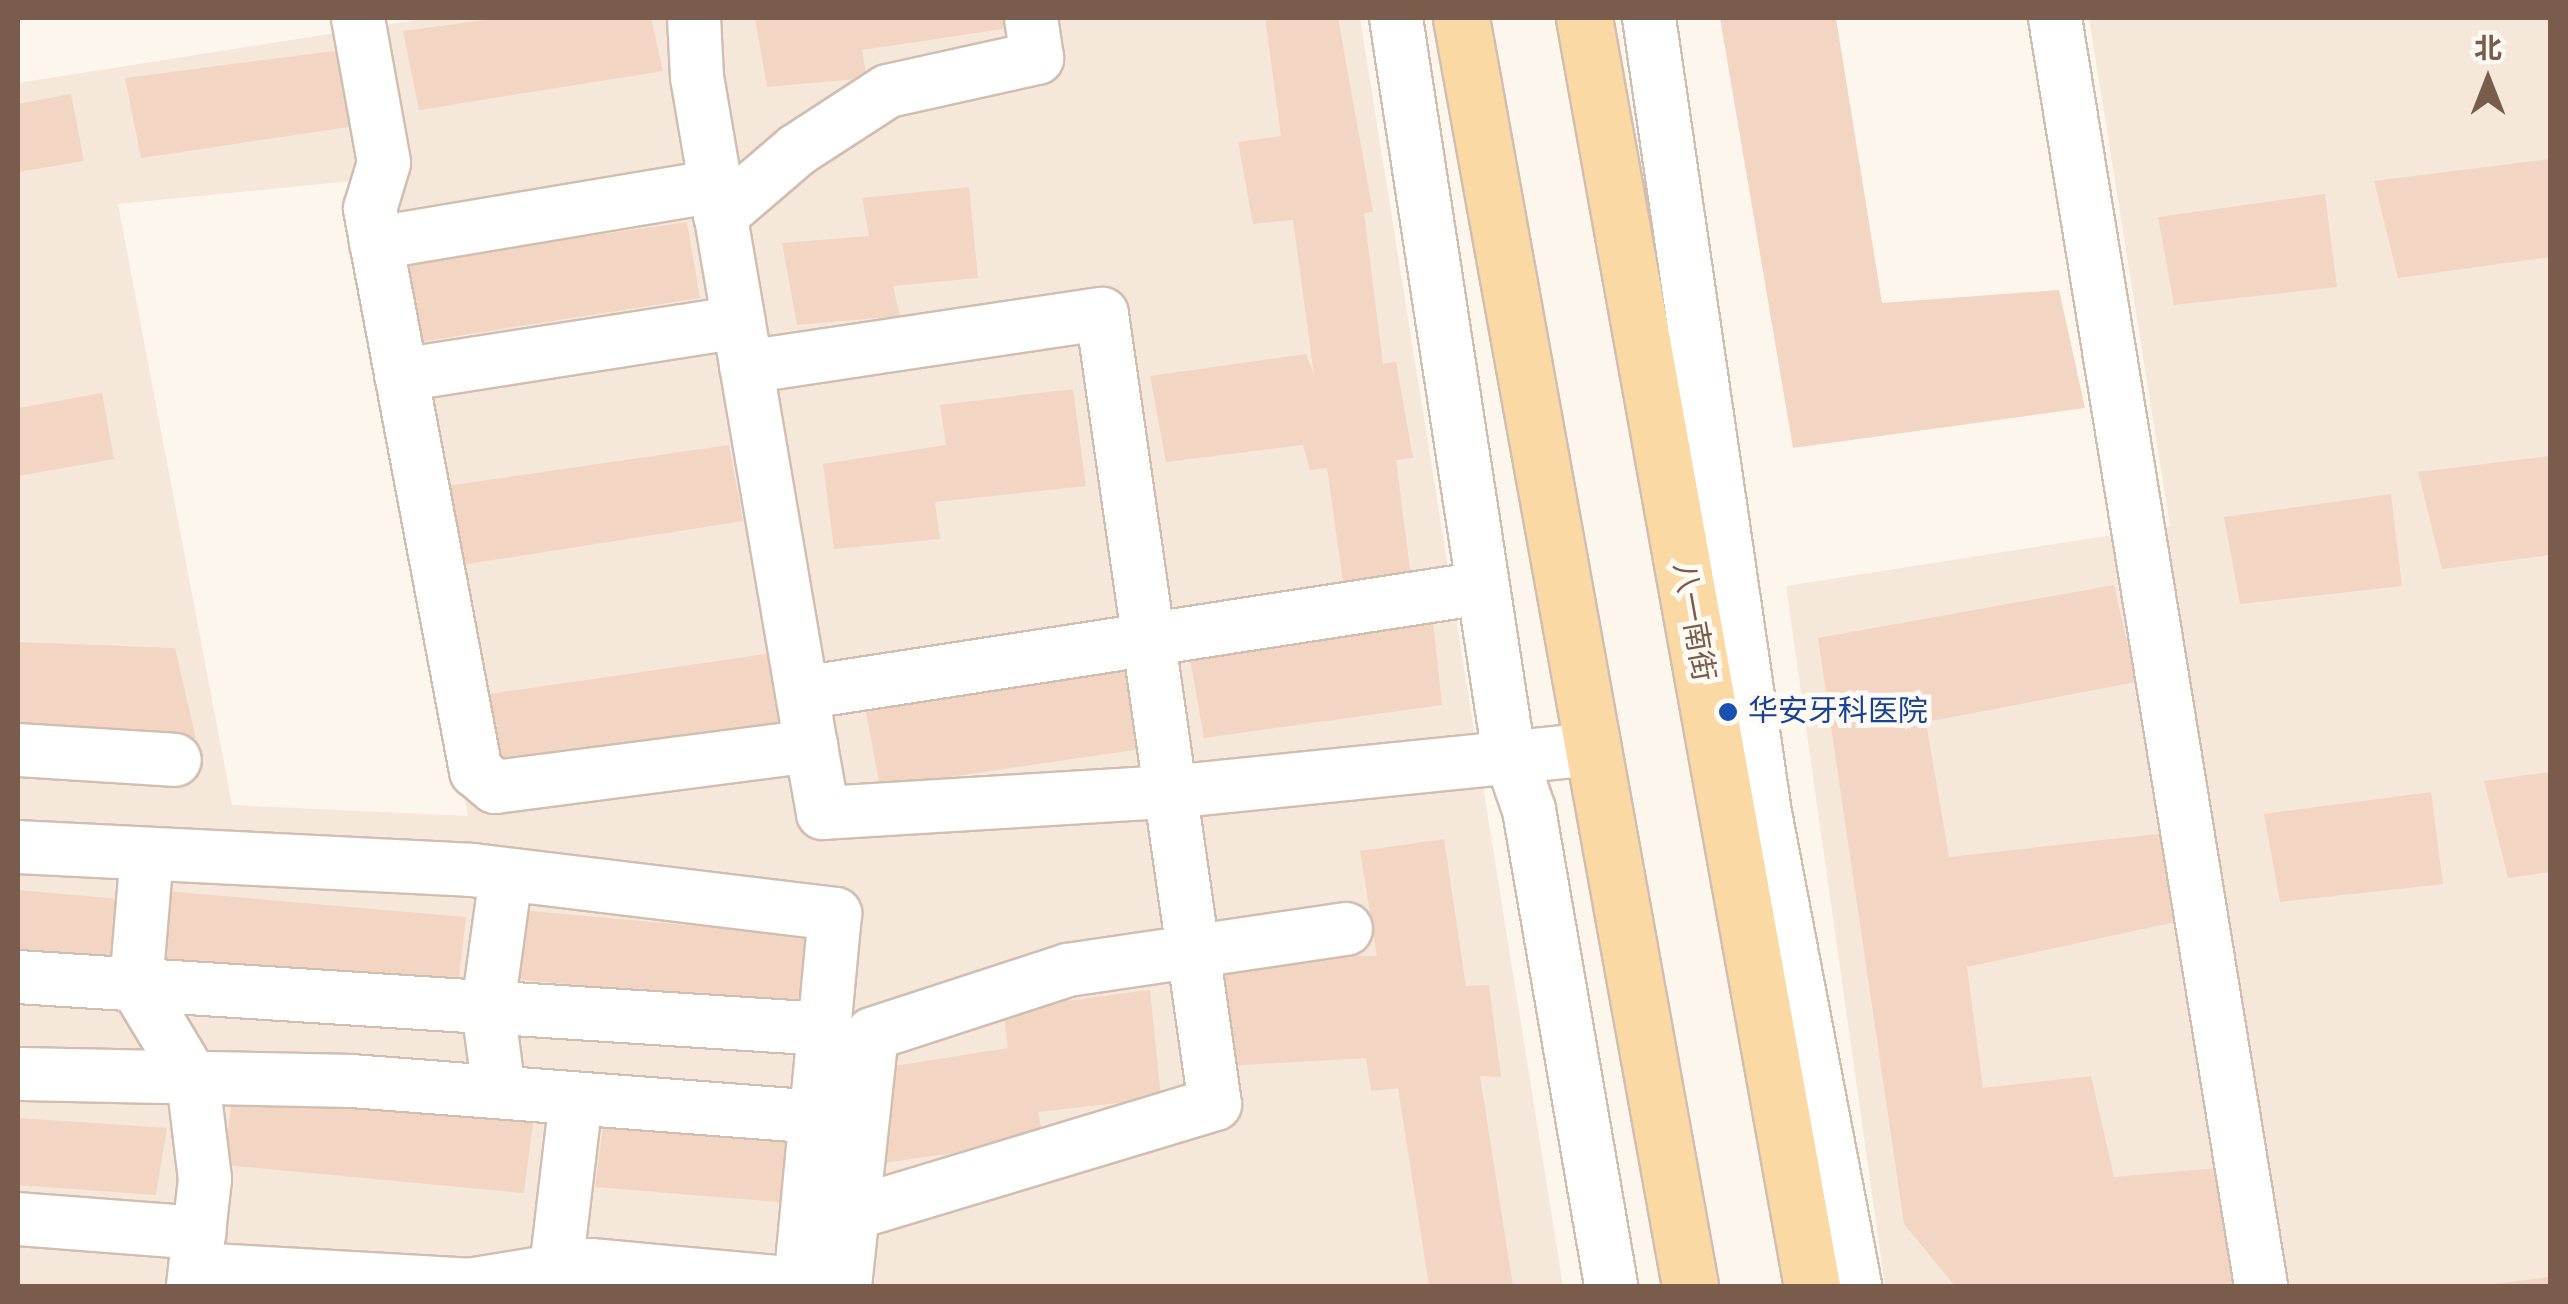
<!DOCTYPE html>
<meta charset="utf-8">
<style>
body{margin:0}
#map{position:relative;width:2568px;height:1304px;overflow:hidden;background:#fdf6ec;font-family:"Sofia Sans Condensed","Noto Sans SC",sans-serif}
div>[style]{position:absolute}
[style*='--x']{left:calc(var(--x)*1px);top:calc(var(--y)*1px);width:calc(var(--w)*1px);rotate:calc(var(--a)*1deg)}
.residential>*{inset:0;background:#f5e8da}
.building>*{inset:0;background:#f3d5c3}
.roads{filter:drop-shadow(2px 0 #d1beb0) drop-shadow(-2px 0 #d1beb0) drop-shadow(0 2px #d1beb0) drop-shadow(0 -2px #d1beb0)}
.minor>*{height:52px;margin:-26px;padding:0 26px;transform-origin:26px;border-radius:26px;background:#fff}
.major>*{height:55px;margin:-27.5px;padding:0 27.5px;transform-origin:27.5px;border-radius:27.5px;background:#fbd9a5}
.dots>*{width:28px;height:28px;translate:-50% -50%;box-sizing:border-box;border:5px solid #fffaf3;border-radius:50%}
span{translate:-50% -50%;white-space:nowrap;text-align:center;line-height:1.15;-webkit-text-stroke:10px #fffaf3;paint-order:stroke}
.street-label{font-size:30px;color:#7a5c4d}
.transit-label{font-size:30px;color:#164399}
.left{translate:0 -50%;text-align:left}
.frame{position:absolute;inset:0;border:20px solid #7a5c4d;pointer-events:none}
.north{position:absolute;left:2438px;top:30px;width:100px;height:100px;-webkit-text-stroke:8px #fffaf3;paint-order:stroke;rotate:0deg;font-size:28px;font-weight:700;line-height:40px;text-align:center;color:#7a5c4d}
.north::after{content:'';display:block;margin:auto;width:35px;height:45px;background:#7a5c4d;clip-path:polygon(50% 0,100% 100%,50% 72%,0 100%)}
</style>
<div id="map">
<div class="residential">
<div style="clip-path:polygon(evenodd,430px 18px,1360px 18px,1563px 1286px,18px 1286px,18px 83px,430px 18px,352px 181px,468px 816px,232px 805px,118px 204px,352px 181px)"></div>
<div style="clip-path:polygon(2089px 18px,2550px 18px,2550px 1286px,1885px 1286px,1786px 586px,2170px 526px)"></div>
</div>
<div class="building">
<div style="clip-path:polygon(499px 18px,651px 18px,663px 71px,419px 110px,403px 31px)"></div>
<div style="clip-path:polygon(755px 18px,1022px 18px,1023px 26px,862px 50px,867px 78px,767px 87px)"></div>
<div style="clip-path:polygon(1265px 18px,1338px 18px,1373px 212px,1364px 213px,1383px 364px,1396px 362px,1413px 458px,1396px 460px,1416px 615px,1432px 612px,1442px 705px,1204px 738px,1188px 648px,1349px 625px,1327px 468px,1310px 470px,1303px 445px,1166px 462px,1150px 376px,1306px 354px,1314px 375px,1293px 220px,1253px 224px,1238px 142px,1281px 136px)"></div>
<div style="clip-path:polygon(1720px 18px,1836px 18px,1882px 303px,2059px 290px,2085px 408px,1793px 448px)"></div>
<div style="clip-path:polygon(342px 50px,355px 126px,141px 158px,125px 78px)"></div>
<div style="clip-path:polygon(71px 94px,84px 161px,18px 172px,18px 104px)"></div>
<div style="clip-path:polygon(2550px 159px,2550px 257px,2398px 278px,2374px 181px)"></div>
<div style="clip-path:polygon(969px 187px,978px 278px,893px 286px,900px 316px,797px 325px,782px 243px,869px 236px,862px 198px)"></div>
<div style="clip-path:polygon(2325px 194px,2337px 287px,2174px 305px,2158px 217px)"></div>
<div style="clip-path:polygon(687px 222px,700px 298px,406px 344px,390px 265px)"></div>
<div style="clip-path:polygon(1073px 389px,1086px 486px,935px 502px,940px 539px,834px 549px,823px 464px,946px 445px,940px 405px)"></div>
<div style="clip-path:polygon(102px 393px,114px 459px,18px 476px,18px 408px)"></div>
<div style="clip-path:polygon(729px 445px,743px 521px,448px 567px,433px 488px)"></div>
<div style="clip-path:polygon(2550px 456px,2550px 555px,2442px 569px,2418px 472px)"></div>
<div style="clip-path:polygon(2391px 494px,2402px 586px,2240px 604px,2224px 517px)"></div>
<div style="clip-path:polygon(2114px 585px,2136px 682px,1926px 722px,1949px 857px,2167px 833px,2180px 921px,1967px 967px,1983px 1088px,2091px 1076px,2114px 1177px,2218px 1168px,2236px 1286px,1955px 1286px,1904px 1224px,1818px 638px)"></div>
<div style="clip-path:polygon(18px 642px,175px 648px,196px 739px,18px 725px)"></div>
<div style="clip-path:polygon(779px 652px,793px 727px,498px 774px,483px 695px)"></div>
<div style="clip-path:polygon(1142px 663px,1155px 747px,880px 787px,864px 702px)"></div>
<div style="clip-path:polygon(2550px 772px,2550px 872px,2508px 878px,2484px 781px)"></div>
<div style="clip-path:polygon(2431px 792px,2443px 884px,2280px 902px,2264px 814px)"></div>
<div style="clip-path:polygon(1444px 839px,1466px 986px,1489px 985px,1501px 1077px,1480px 1076px,1513px 1286px,1429px 1286px,1398px 1088px,1371px 1091px,1366px 1058px,1225px 1066px,1215px 974px,1304px 956px,1377px 956px,1360px 851px)"></div>
<div style="clip-path:polygon(18px 890px,120px 899px,112px 969px,18px 960px)"></div>
<div style="clip-path:polygon(166px 891px,466px 917px,458px 986px,157px 959px)"></div>
<div style="clip-path:polygon(519px 910px,819px 937px,811px 1007px,511px 979px)"></div>
<div style="clip-path:polygon(1150px 990px,1161px 1098px,1038px 1112px,1044px 1140px,883px 1163px,875px 1069px,1008px 1048px,1003px 1009px)"></div>
<div style="clip-path:polygon(232px 1097px,533px 1123px,524px 1193px,224px 1165px)"></div>
<div style="clip-path:polygon(18px 1118px,167px 1128px,156px 1195px,18px 1185px)"></div>
<div style="clip-path:polygon(604px 1120px,800px 1139px,791px 1203px,595px 1187px)"></div>
<div style="clip-path:polygon(2550px 1277px,2550px 1286px,2492px 1286px,2492px 1284px)"></div>
</div>
<div class="roads">
<div class="minor">
<div style="--x:358;--y:18;--w:147;--a:79.8"></div>
<div style="--x:384;--y:163;--w:48;--a:106.9"></div>
<div style="--x:370;--y:209;--w:572;--a:79.32"></div>
<div style="--x:476;--y:771;--w:25;--a:40"></div>
<div style="--x:495;--y:787;--w:319;--a:-7.4"></div>
<div style="--x:811;--y:746;--w:679;--a:-99.67"></div>
<div style="--x:697;--y:77;--w:59;--a:-92.9"></div>
<div style="--x:1396;--y:18;--w:740;--a:81.29"></div>
<div style="--x:1508;--y:749;--w:65;--a:71"></div>
<div style="--x:1529;--y:810;--w:483;--a:80.2"></div>
<div style="--x:1649;--y:18;--w:803;--a:81.7"></div>
<div style="--x:1765;--y:813;--w:481;--a:79.2"></div>
<div style="--x:2055;--y:18;--w:1285;--a:80.77"></div>
<div style="--x:720;--y:216;--w:101;--a:-40.6"></div>
<div style="--x:797;--y:150;--w:108;--a:-33"></div>
<div style="--x:888;--y:91;--w:153;--a:-12.5"></div>
<div style="--x:1037;--y:58;--w:40;--a:-98.5"></div>
<div style="--x:376;--y:243;--w:344;--a:-9.5"></div>
<div style="--x:746;--y:367;--w:360;--a:-8.5"></div>
<div style="--x:1102;--y:314;--w:798;--a:81.86"></div>
<div style="--x:1215;--y:1104;--w:378;--a:163.2"></div>
<div style="--x:401;--y:375;--w:342;--a:-8.9"></div>
<div style="--x:802;--y:693;--w:688;--a:-8.78"></div>
<div style="--x:811;--y:746;--w:68;--a:79.8"></div>
<div style="--x:823;--y:813;--w:348;--a:-3.5"></div>
<div style="--x:1170;--y:792;--w:425;--a:-5.8"></div>
<div style="--x:18;--y:750;--w:157;--a:3.6"></div>
<div style="--x:18;--y:847;--w:455;--a:2.9"></div>
<div style="--x:472;--y:870;--w:366;--a:6.9"></div>
<div style="--x:835;--y:914;--w:374;--a:95.4"></div>
<div style="--x:147;--y:854;--w:131;--a:94.8"></div>
<div style="--x:136;--y:985;--w:111;--a:59"></div>
<div style="--x:193;--y:1080;--w:100;--a:83.1"></div>
<div style="--x:205;--y:1179;--w:108;--a:96.4"></div>
<div style="--x:18;--y:977;--w:808;--a:3.69"></div>
<div style="--x:18;--y:1074;--w:333;--a:1.2"></div>
<div style="--x:351;--y:1081;--w:466;--a:4.4"></div>
<div style="--x:499;--y:1092;--w:86;--a:-97.4"></div>
<div style="--x:488;--y:1007;--w:133;--a:-82.2"></div>
<div style="--x:18;--y:1219;--w:182;--a:4.4"></div>
<div style="--x:195;--y:1269;--w:274;--a:3.3"></div>
<div style="--x:469;--y:1285;--w:124;--a:-9.3"></div>
<div style="--x:591;--y:1265;--w:210;--a:5.2"></div>
<div style="--x:554;--y:1286;--w:188;--a:-83.3"></div>
<div style="--x:845;--y:1286;--w:253;--a:-83.9"></div>
<div style="--x:872;--y:1034;--w:206;--a:-18.1"></div>
<div style="--x:1068;--y:970;--w:281;--a:-8.4"></div>
</div>
<div class="major">
<div style="--x:1461;--y:18;--w:1289;--a:79.76"></div>
<div style="--x:1584;--y:18;--w:1288;--a:79.81"></div>
</div>
</div>
<div class="dots">
<div style="left:1728px;top:712px;background:#1a4fb4"></div>
</div>
<div class="street-label">
<span style="left:1693px;top:622px;rotate:80deg">八一南街</span>
</div>
<div class="transit-label">
<span class="left" style="left:1748px;top:712px">华安牙科医院</span>
</div>
<div class="frame"></div>
<div class="north">北</div>
</div>
